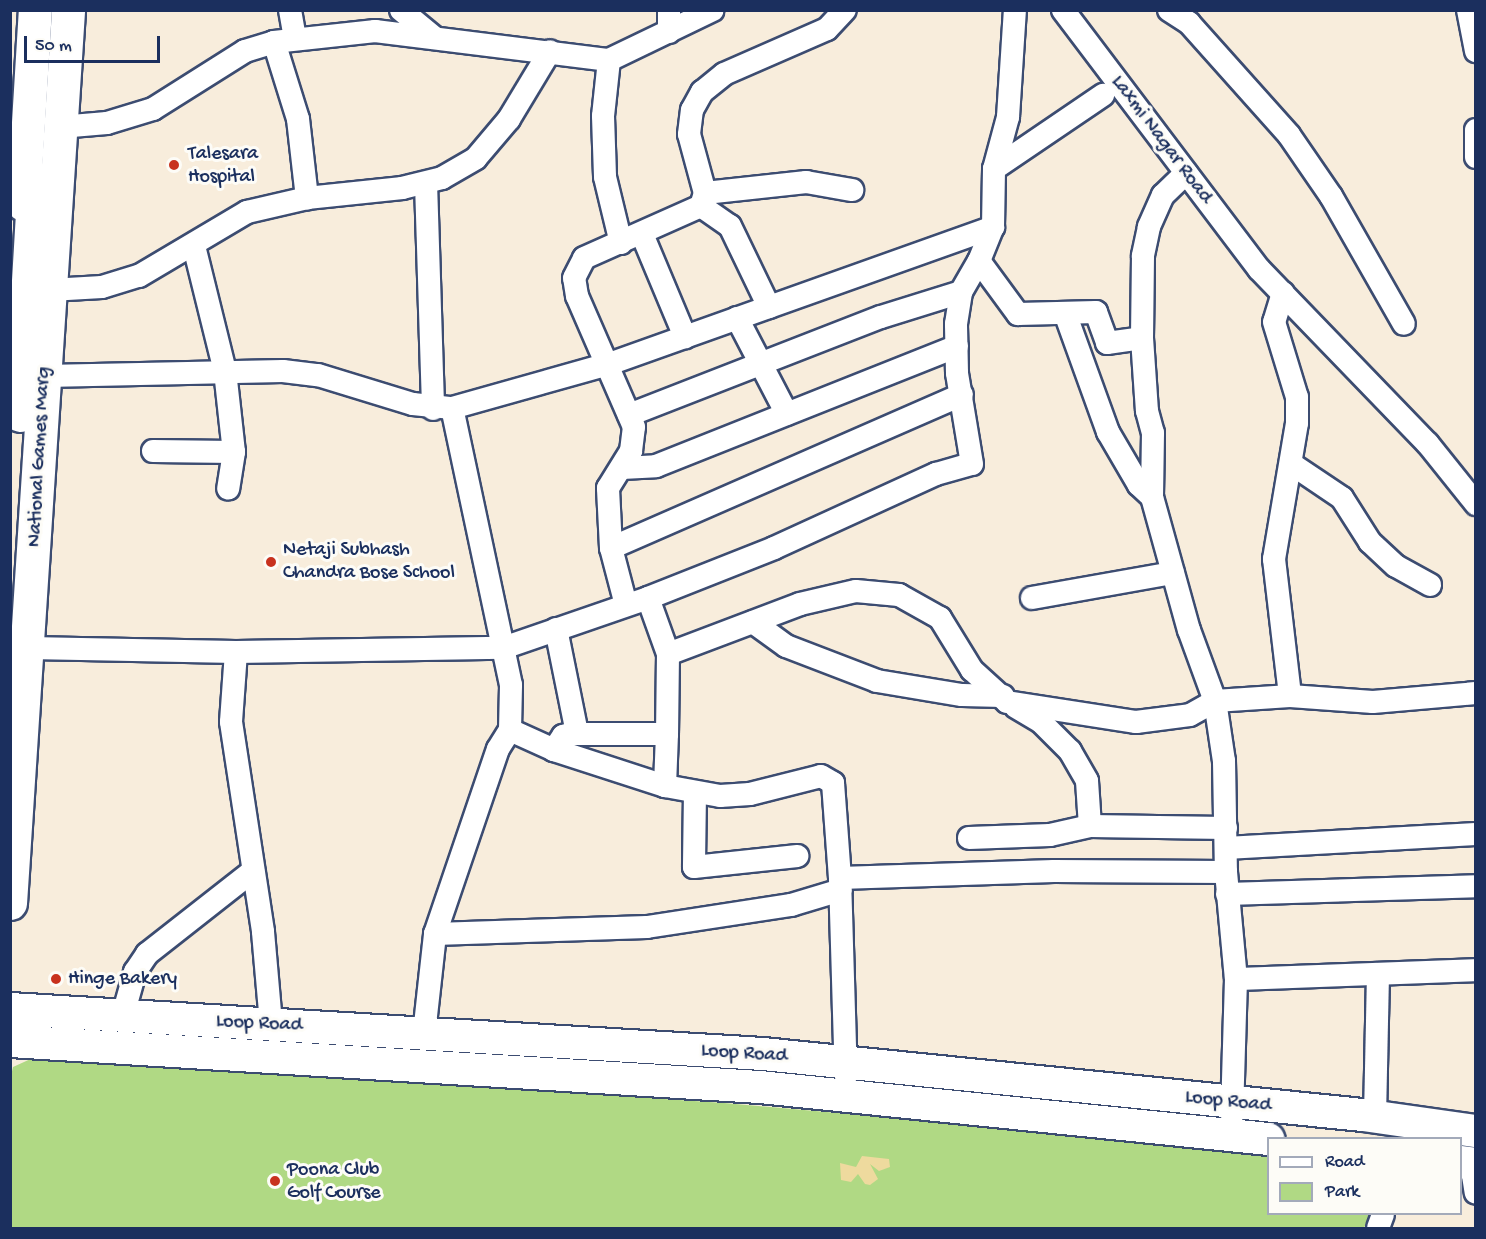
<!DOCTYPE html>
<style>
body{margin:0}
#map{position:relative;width:1486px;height:1239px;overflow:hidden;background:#f8eddc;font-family:"Gochi Hand",sans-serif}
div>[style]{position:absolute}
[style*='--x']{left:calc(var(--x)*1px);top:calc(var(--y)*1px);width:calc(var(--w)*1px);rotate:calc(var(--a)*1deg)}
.green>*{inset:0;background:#b0d984}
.sand>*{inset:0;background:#eeda9e}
.roads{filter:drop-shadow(2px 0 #3c4c71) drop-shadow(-2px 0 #3c4c71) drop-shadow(0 2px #3c4c71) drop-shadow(0 -2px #3c4c71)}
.street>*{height:22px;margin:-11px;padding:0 11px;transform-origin:11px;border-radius:11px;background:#fff}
.secondary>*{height:32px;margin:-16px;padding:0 16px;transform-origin:16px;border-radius:16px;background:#fff}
.primary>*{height:33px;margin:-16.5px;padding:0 16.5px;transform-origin:16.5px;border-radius:16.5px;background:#fff}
.dots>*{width:16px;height:16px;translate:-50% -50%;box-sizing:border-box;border:3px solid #fdfcf7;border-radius:50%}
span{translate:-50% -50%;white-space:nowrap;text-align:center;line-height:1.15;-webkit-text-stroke:6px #fdfcf7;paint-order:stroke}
.street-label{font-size:20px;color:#1b2f5e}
.poi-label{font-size:20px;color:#1b2f5e}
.left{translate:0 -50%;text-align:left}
.frame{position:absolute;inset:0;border:12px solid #1b2f5e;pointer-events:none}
.legend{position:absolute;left:1267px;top:1137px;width:195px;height:78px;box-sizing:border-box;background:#fdfcf7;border:2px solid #a3aaba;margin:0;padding:8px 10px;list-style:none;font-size:18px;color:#1b2f5e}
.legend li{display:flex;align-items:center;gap:12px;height:30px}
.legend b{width:30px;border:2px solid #a3aaba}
.scale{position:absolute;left:24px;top:36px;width:136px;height:27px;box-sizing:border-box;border:3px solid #1b2f5e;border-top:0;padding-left:8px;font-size:18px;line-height:21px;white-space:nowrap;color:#1b2f5e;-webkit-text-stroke:4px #fdfcf7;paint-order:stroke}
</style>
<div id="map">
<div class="green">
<div style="clip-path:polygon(35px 1057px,724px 1103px,1268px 1151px,1268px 1214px,1370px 1214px,1364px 1228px,11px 1228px,10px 1080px,13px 1067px)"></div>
</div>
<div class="sand">
<div style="clip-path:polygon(862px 1156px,889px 1159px,890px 1167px,879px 1171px,870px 1164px,878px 1179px,870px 1185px,865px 1184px,858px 1174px,851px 1182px,841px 1180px,840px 1163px,856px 1167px)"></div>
</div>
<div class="roads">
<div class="street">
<div style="--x:290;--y:10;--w:28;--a:80"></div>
<div style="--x:401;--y:10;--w:44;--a:39.5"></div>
<div style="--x:669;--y:10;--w:22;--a:90"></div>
<div style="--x:1063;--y:10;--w:325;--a:52.9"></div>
<div style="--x:1259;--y:269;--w:243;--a:46"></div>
<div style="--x:1428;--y:444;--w:77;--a:51.3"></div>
<div style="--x:1169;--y:10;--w:24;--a:33"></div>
<div style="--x:1189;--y:23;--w:150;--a:48.2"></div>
<div style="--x:1289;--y:135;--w:74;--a:55.5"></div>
<div style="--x:1331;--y:196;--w:147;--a:60.3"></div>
<div style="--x:1468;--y:10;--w:42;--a:79"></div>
<div style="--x:274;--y:42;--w:81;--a:72.7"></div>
<div style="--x:298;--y:119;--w:80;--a:83.5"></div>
<div style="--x:609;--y:60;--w:56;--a:96.1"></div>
<div style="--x:603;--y:116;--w:61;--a:88.1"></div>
<div style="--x:605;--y:177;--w:68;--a:76.4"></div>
<div style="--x:60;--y:127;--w:47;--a:-4.9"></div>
<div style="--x:107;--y:123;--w:48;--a:-16.9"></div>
<div style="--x:153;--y:109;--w:109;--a:-32.2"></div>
<div style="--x:245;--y:51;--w:30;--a:-17"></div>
<div style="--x:274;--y:42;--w:102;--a:-6.2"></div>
<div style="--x:375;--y:31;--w:236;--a:7.1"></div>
<div style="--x:609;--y:60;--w:115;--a:-25.7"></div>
<div style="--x:1476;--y:130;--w:27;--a:90"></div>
<div style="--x:994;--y:169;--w:132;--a:-34.2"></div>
<div style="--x:1186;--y:173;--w:32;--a:136"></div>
<div style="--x:1163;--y:195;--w:35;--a:114"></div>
<div style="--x:1149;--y:227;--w:30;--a:102"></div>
<div style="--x:1143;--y:256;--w:82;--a:90.7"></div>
<div style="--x:1142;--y:338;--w:73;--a:86.1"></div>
<div style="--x:1147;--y:411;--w:23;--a:75"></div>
<div style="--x:1153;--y:433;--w:64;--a:90.9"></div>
<div style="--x:1152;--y:497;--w:138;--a:74.5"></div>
<div style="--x:1189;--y:630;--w:76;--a:69.9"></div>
<div style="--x:1215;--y:701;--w:61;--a:81.5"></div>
<div style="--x:1224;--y:761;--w:111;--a:89"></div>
<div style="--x:1226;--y:872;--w:107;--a:84.7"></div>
<div style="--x:1236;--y:979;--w:137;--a:91.7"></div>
<div style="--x:426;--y:183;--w:226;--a:88.2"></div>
<div style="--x:705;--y:193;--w:102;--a:-6.2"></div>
<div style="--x:806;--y:182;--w:47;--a:9.9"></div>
<div style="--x:701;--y:206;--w:35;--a:35"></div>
<div style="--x:730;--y:226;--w:90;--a:64.3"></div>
<div style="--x:642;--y:234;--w:112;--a:67.3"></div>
<div style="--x:194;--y:246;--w:129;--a:76.1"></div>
<div style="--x:225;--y:371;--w:81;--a:83.7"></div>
<div style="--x:234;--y:452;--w:37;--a:99"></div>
<div style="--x:979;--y:261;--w:66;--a:53.7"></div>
<div style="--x:1018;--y:314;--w:78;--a:-1.5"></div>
<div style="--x:1096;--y:312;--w:33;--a:70"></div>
<div style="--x:1107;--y:343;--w:35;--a:-8"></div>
<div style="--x:50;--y:290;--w:52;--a:-3.3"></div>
<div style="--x:102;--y:287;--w:39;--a:-17"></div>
<div style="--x:139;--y:276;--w:126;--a:-30.7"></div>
<div style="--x:247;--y:212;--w:62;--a:-13.1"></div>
<div style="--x:307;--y:198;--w:96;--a:-6"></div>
<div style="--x:402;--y:188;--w:41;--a:-14"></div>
<div style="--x:442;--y:178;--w:39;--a:-30"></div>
<div style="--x:476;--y:158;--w:51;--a:-49.8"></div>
<div style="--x:509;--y:119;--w:79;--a:-58.9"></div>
<div style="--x:1283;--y:293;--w:30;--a:107"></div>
<div style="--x:1274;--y:322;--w:78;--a:73"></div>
<div style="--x:1297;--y:397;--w:26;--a:90"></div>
<div style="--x:1297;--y:423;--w:138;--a:99.6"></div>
<div style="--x:1274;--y:559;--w:138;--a:83.3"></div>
<div style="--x:1065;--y:313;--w:127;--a:70.1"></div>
<div style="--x:1108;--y:432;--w:61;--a:59.7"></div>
<div style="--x:1139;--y:485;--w:18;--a:43"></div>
<div style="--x:737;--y:318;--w:108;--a:62.5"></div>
<div style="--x:45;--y:376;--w:238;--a:-1.2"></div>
<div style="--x:283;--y:371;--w:35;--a:7"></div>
<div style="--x:318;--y:375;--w:99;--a:17"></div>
<div style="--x:413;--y:404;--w:39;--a:6"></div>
<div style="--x:452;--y:408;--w:163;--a:-15.7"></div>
<div style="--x:609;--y:364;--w:408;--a:-19.6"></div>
<div style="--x:629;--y:415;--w:270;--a:-21.3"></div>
<div style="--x:881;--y:317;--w:84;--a:-17.4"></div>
<div style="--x:153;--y:451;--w:81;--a:0.7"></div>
<div style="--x:1293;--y:465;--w:59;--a:34"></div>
<div style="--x:1342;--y:498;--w:52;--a:57.5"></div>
<div style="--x:1370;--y:542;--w:35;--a:43"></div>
<div style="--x:1396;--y:566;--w:39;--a:29"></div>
<div style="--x:622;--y:468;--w:34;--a:-3"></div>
<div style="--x:656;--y:466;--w:324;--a:-21.7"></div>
<div style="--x:611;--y:548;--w:383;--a:-23.6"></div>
<div style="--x:648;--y:598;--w:59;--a:70.3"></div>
<div style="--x:668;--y:654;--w:80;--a:90.7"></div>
<div style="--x:1032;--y:598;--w:143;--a:-10.1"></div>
<div style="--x:626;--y:605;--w:59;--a:-104.7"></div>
<div style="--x:611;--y:548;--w:60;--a:-92.9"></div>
<div style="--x:608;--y:488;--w:44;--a:-58.1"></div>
<div style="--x:631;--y:451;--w:24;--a:-83"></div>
<div style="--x:634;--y:427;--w:143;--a:-113.5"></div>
<div style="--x:577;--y:296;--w:18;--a:-99"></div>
<div style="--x:574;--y:278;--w:22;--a:-63"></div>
<div style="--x:584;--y:258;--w:128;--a:-24"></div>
<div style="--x:701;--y:206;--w:14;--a:-73"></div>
<div style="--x:705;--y:193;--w:61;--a:-105.2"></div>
<div style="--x:689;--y:134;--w:24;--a:-83"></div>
<div style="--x:692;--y:110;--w:21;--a:-61"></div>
<div style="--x:702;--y:92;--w:28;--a:-39"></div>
<div style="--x:724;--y:74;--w:112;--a:-23.6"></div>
<div style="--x:827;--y:29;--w:26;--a:-47"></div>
<div style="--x:753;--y:622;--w:41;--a:36"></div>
<div style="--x:786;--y:646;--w:97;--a:21"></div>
<div style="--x:877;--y:681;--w:86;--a:9.4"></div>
<div style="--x:962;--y:695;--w:41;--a:1.4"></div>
<div style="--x:556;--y:629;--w:106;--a:78.6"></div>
<div style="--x:29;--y:648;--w:207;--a:1.1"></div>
<div style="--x:236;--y:652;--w:267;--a:-0.9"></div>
<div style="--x:503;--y:648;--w:153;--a:-19"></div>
<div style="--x:648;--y:598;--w:136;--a:-21.6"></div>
<div style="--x:774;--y:548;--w:178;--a:-24.6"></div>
<div style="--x:936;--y:474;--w:37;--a:-16"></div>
<div style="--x:972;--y:464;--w:92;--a:-99.4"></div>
<div style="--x:957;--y:373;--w:49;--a:-91.2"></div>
<div style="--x:956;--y:324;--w:32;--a:-81"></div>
<div style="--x:961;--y:292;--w:36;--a:-60"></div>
<div style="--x:979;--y:261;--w:37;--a:-68"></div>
<div style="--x:993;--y:227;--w:58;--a:-89"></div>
<div style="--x:994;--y:169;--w:54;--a:-74.9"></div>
<div style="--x:1008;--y:117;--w:107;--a:-86.3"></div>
<div style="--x:236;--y:652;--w:70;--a:94.1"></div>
<div style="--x:231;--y:722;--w:212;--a:81.3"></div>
<div style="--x:263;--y:932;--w:92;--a:85"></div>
<div style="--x:668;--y:654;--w:141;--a:-20.7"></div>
<div style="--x:800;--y:604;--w:57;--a:-13.1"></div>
<div style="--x:856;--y:591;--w:43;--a:5.3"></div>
<div style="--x:899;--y:595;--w:47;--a:29.3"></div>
<div style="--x:940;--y:618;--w:61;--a:58.4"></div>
<div style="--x:972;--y:670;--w:47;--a:42.4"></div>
<div style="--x:1007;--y:702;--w:131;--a:8.8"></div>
<div style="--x:1136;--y:722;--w:54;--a:-7.4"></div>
<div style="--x:1190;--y:715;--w:29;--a:-29"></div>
<div style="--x:1215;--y:701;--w:75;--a:-3.8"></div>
<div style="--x:1290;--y:696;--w:83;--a:4.1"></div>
<div style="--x:1373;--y:702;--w:103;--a:-5"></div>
<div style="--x:1016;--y:707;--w:29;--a:31"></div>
<div style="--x:1041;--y:722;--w:41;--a:45"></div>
<div style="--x:1070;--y:751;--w:34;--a:60"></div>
<div style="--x:1087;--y:781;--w:45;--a:86.2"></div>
<div style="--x:510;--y:730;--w:48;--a:24.4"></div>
<div style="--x:554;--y:750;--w:117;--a:18"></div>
<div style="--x:665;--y:786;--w:52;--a:-87.8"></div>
<div style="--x:667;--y:734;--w:97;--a:180"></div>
<div style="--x:570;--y:734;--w:7;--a:164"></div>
<div style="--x:563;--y:736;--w:17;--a:123"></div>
<div style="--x:665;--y:786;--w:56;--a:10.3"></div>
<div style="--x:720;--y:796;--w:30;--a:-4"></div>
<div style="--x:750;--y:794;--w:73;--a:-14.2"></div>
<div style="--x:821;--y:776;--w:14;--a:30"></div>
<div style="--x:833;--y:783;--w:95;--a:85.8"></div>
<div style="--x:840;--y:878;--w:198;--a:88.3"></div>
<div style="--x:695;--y:792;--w:75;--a:90.8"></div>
<div style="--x:694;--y:867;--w:104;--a:-6.1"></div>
<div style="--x:969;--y:838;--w:81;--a:-2.1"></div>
<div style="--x:1050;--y:835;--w:41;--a:-12.7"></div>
<div style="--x:1090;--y:826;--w:136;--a:0.8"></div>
<div style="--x:1226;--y:848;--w:250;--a:-3.2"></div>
<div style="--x:840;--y:878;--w:214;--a:-1.9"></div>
<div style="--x:1054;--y:871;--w:172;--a:0.3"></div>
<div style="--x:1227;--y:894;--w:249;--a:-1.8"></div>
<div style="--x:435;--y:934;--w:212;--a:-1.9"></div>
<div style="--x:647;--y:927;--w:146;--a:-8.7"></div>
<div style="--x:791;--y:905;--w:52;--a:-16.7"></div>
<div style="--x:1236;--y:979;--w:240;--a:-2.1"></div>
<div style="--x:123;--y:1015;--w:45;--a:-74.4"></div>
<div style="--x:135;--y:972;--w:22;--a:-56"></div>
<div style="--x:147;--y:954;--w:135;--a:-38.1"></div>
<div style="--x:424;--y:1034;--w:101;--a:-83.7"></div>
<div style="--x:435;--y:934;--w:195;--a:-71.2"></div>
<div style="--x:498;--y:749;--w:22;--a:-58"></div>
<div style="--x:510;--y:730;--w:45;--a:-88.7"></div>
<div style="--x:511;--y:685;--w:283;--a:-102"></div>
<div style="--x:1375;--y:1117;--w:143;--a:-88.8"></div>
<div style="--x:1471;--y:1163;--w:30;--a:81"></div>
<div style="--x:1378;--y:1228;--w:15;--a:-70"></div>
</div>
<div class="secondary">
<div style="--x:10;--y:1009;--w:754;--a:3.42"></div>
<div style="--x:763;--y:1054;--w:603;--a:5.81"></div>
<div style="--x:1363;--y:1115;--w:114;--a:8.1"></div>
<div style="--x:10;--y:1041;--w:751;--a:3.51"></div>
<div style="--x:760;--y:1087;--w:511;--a:5.84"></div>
<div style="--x:1460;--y:1162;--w:16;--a:7"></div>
</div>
<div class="primary">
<div style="--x:23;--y:204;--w:194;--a:-86.5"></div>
<div style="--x:20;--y:415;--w:233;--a:-86.6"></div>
<div style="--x:10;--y:903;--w:895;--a:-86.28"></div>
</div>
</div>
<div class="dots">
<div style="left:174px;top:165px;background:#c8321e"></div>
<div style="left:271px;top:562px;background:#c8321e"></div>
<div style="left:56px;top:979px;background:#c8321e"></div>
<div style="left:275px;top:1181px;background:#c8321e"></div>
</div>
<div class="street-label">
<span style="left:1161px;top:140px;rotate:53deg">Laxmi Nagar Road</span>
<span style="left:40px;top:457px;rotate:-87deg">National Games Marg</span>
<span style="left:259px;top:1024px;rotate:3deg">Loop Road</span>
<span style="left:744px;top:1054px;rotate:4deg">Loop Road</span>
<span style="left:1228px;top:1102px;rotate:6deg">Loop Road</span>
</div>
<div class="poi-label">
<span class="left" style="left:188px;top:166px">Talesara<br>Hospital</span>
<span class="left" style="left:283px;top:562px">Netaji Subhash<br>Chandra Bose School</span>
<span class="left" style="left:68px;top:979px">Hinge Bakery</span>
<span class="left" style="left:287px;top:1182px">Poona Club<br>Golf Course</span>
</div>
<div class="frame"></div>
<ul class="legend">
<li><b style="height:8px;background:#fff"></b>Road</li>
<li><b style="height:16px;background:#b0d984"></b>Park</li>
</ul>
<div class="scale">50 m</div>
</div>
